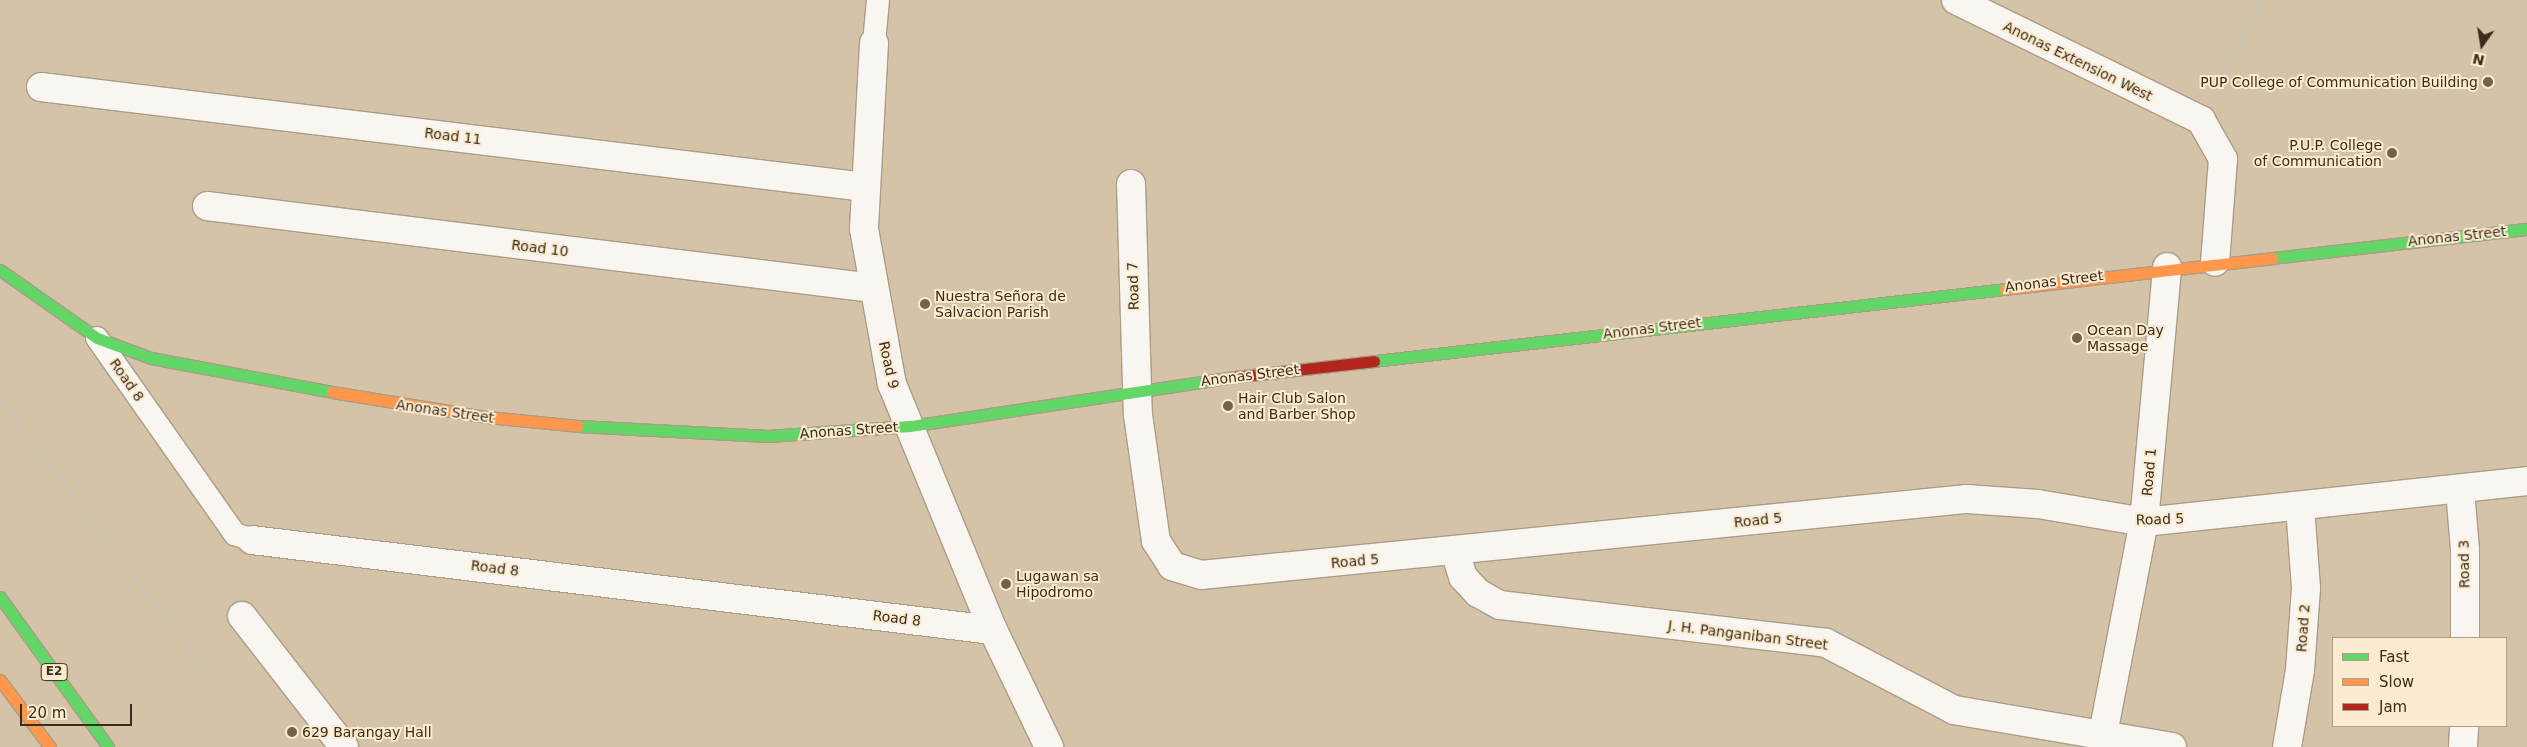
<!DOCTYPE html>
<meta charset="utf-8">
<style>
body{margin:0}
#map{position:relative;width:2527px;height:747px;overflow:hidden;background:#d5c3a8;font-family:"DejaVu Sans",sans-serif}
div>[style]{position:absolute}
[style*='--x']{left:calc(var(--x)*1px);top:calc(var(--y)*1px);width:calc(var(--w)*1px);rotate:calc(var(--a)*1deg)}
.path>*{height:3px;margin-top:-1.5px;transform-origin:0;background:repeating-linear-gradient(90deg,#cbc6bd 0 5px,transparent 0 7.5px)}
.roads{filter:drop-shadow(1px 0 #ab9c87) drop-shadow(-1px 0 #ab9c87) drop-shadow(0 1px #ab9c87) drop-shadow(0 -1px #ab9c87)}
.lane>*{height:22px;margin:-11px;padding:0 11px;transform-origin:11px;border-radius:11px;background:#f9f6f2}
.street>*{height:28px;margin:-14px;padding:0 14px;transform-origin:14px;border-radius:14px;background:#f9f6f2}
.fast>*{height:11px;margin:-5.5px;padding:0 5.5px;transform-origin:5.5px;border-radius:5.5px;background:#63d668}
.slow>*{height:11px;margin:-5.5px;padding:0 5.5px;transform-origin:5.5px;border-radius:5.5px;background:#ff974d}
.jam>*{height:11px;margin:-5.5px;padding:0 5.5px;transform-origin:5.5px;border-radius:5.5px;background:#b3261e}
.dots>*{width:14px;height:14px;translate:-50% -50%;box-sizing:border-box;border:2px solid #fcebd1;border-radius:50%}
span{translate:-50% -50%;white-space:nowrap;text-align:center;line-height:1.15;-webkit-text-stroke:4px #fcebd1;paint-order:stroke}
.shield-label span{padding:1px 4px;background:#fcebd1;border:1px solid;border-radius:4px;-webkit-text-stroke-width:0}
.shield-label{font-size:12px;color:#3b2d19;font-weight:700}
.street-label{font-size:14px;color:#3b2d19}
.poi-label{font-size:14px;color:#3b2d19}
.right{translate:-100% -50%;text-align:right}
.left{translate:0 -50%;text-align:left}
.legend{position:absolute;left:2332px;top:637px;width:175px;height:90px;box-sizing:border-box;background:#fcebd1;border:1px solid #af9f87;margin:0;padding:6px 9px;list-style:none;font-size:15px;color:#3b2d19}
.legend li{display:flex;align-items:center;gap:10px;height:25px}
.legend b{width:25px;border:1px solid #af9f87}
.north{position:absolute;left:2457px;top:20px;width:50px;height:50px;-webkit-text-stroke:4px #fcebd1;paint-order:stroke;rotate:193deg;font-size:14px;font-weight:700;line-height:20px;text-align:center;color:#3b2d19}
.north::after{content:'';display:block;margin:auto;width:18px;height:22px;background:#3b2d19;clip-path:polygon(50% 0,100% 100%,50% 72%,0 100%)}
.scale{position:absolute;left:20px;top:704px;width:112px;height:22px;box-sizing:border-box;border:2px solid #3b2d19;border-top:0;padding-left:6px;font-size:15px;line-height:18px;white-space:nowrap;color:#3b2d19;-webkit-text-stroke:4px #fcebd1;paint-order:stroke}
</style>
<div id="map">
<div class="path">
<div style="--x:2216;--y:90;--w:101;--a:-62.9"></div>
<div style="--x:0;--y:400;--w:342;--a:52.7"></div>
</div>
<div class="roads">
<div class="lane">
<div style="--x:874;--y:43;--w:43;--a:-84.7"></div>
<div style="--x:97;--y:338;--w:240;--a:54.9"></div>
<div style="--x:235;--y:534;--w:18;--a:19"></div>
</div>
<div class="street">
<div style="--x:1956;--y:0;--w:273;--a:26.1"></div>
<div style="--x:2201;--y:120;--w:45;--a:60.6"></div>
<div style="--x:2223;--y:159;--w:103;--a:94.4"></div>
<div style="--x:874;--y:43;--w:186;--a:93.1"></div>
<div style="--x:864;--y:229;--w:158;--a:79.8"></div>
<div style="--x:892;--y:384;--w:266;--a:67.7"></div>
<div style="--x:993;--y:630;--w:130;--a:64.4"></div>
<div style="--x:41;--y:87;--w:830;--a:6.92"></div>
<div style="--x:1131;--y:184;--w:231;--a:88.3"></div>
<div style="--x:1138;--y:415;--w:127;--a:81.9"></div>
<div style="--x:1156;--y:541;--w:30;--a:57"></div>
<div style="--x:1172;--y:566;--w:30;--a:17"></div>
<div style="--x:1201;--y:575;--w:770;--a:-5.67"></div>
<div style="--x:1967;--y:499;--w:71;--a:4"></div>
<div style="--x:2038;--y:504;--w:108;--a:9.6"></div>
<div style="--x:2144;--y:522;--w:385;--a:-6.1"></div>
<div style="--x:207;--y:206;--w:671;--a:7.02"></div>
<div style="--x:2460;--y:490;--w:60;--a:85.2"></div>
<div style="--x:2465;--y:550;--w:88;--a:90"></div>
<div style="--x:252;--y:540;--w:746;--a:6.93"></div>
<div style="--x:1455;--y:552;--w:26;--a:72"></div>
<div style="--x:1463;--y:577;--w:22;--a:47"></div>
<div style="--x:1478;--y:593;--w:25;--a:29"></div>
<div style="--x:1500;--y:605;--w:328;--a:6.6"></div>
<div style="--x:1826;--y:643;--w:144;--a:27.6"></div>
<div style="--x:1954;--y:710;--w:221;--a:9.6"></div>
<div style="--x:242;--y:616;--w:166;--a:52.1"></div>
<div style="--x:2103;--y:734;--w:216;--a:-79.1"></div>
<div style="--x:2144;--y:522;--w:256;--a:-84.8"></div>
<div style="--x:2287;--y:747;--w:78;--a:-80.4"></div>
<div style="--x:2300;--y:670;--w:82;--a:-85.8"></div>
<div style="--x:2306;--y:588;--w:81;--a:-94.2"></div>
<div style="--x:2463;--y:747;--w:21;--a:-87"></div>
</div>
<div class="fast">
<div style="--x:2272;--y:258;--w:257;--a:-6.5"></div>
<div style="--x:0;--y:270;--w:118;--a:35"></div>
<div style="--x:97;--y:338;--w:58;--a:20.3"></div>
<div style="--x:151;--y:358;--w:184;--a:10.6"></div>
<div style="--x:1374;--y:361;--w:635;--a:-6.51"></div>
<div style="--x:578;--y:426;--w:190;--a:3"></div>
<div style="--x:768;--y:436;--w:142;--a:-4"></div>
<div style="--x:910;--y:426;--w:328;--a:-8.6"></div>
<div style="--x:0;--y:597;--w:185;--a:54.2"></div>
</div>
<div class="slow">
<div style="--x:2005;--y:289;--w:269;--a:-6.6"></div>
<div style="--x:332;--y:392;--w:157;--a:9.2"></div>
<div style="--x:487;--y:417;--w:91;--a:5.6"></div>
<div style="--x:0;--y:680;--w:84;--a:53.3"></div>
</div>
<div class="jam">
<div style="--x:1234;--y:377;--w:141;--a:-6.5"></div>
</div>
</div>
<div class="dots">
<div style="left:2488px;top:82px;background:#71624b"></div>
<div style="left:2392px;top:153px;background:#71624b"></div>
<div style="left:925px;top:304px;background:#71624b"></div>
<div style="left:2077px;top:338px;background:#71624b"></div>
<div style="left:1228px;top:406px;background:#71624b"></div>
<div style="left:1006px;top:584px;background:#71624b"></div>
<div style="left:292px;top:732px;background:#71624b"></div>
</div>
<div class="shield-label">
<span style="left:54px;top:672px">E2</span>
</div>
<div class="street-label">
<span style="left:2078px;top:61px;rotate:26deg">Anonas Extension West</span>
<span style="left:453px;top:136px;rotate:7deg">Road 11</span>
<span style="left:2457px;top:236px;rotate:-6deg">Anonas Street</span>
<span style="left:540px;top:248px;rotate:7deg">Road 10</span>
<span style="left:2054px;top:281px;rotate:-7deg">Anonas Street</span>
<span style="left:1133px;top:286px;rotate:-92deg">Road 7</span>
<span style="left:1652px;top:328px;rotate:-7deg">Anonas Street</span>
<span style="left:889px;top:365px;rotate:77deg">Road 9</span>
<span style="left:1250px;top:375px;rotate:-7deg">Anonas Street</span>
<span style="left:127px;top:380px;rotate:55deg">Road 8</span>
<span style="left:445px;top:411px;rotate:8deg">Anonas Street</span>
<span style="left:849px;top:430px;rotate:-4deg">Anonas Street</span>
<span style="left:2149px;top:472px;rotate:-85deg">Road 1</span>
<span style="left:2160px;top:519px;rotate:-2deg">Road 5</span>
<span style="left:1758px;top:520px;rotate:-6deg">Road 5</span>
<span style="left:1355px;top:561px;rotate:-5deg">Road 5</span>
<span style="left:2464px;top:564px;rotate:-91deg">Road 3</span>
<span style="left:495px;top:568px;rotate:7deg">Road 8</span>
<span style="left:897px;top:618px;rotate:7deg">Road 8</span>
<span style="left:2303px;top:628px;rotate:-86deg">Road 2</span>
<span style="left:1748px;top:635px;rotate:7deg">J. H. Panganiban Street</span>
</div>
<div class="poi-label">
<span class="right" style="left:2478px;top:82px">PUP College of Communication Building</span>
<span class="right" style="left:2382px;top:153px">P.U.P. College<br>of Communication</span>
<span class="left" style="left:935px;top:304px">Nuestra Señora de<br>Salvacion Parish</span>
<span class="left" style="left:2087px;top:338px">Ocean Day<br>Massage</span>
<span class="left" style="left:1238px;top:406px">Hair Club Salon<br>and Barber Shop</span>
<span class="left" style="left:1016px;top:584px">Lugawan sa<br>Hipodromo</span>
<span class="left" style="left:302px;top:732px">629 Barangay Hall</span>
</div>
<ul class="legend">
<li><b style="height:6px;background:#63d668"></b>Fast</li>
<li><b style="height:6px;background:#ff974d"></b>Slow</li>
<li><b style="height:6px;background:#b3261e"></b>Jam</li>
</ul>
<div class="north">N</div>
<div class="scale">20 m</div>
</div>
